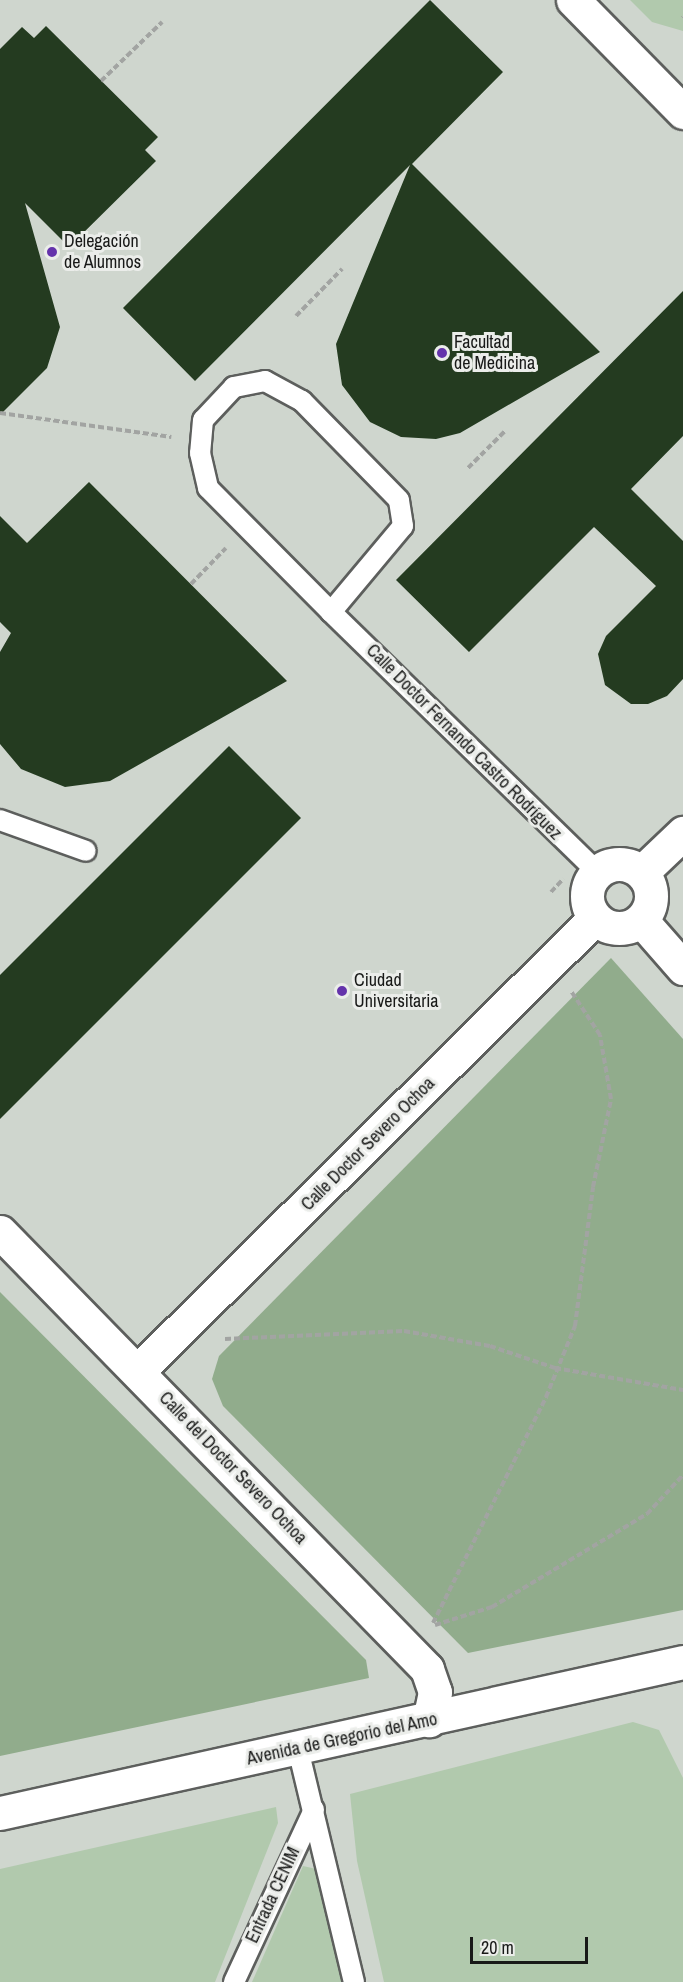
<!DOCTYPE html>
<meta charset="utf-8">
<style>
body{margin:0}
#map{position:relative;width:683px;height:1982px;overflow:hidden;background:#dde0dd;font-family:"Archivo Narrow",sans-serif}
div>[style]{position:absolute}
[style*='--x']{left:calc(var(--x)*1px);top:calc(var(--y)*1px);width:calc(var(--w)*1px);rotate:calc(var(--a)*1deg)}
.built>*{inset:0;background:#cfd6ce}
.green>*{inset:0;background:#b1c9ad}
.forest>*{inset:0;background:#91ac8c}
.building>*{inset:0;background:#243b20}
.path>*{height:4px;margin-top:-2px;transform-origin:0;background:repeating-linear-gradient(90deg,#a2a4a2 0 6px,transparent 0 9px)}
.roads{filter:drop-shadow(2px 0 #5d5f5d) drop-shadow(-2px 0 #5d5f5d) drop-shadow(0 2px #5d5f5d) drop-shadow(0 -2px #5d5f5d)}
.lane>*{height:20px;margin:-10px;padding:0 10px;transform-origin:10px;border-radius:10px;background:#fff}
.street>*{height:33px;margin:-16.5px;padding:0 16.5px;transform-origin:16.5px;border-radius:16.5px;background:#fff}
.street>.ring{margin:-16.5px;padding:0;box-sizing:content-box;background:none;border:33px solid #fff;border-radius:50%}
.secondary>*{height:33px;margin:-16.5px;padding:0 16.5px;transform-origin:16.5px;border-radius:16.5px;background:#fff}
.dots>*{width:16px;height:16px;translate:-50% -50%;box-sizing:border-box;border:3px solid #ebedea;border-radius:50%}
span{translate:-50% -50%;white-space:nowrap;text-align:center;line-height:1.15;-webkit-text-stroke:6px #ebedea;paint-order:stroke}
.poi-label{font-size:18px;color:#181918}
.left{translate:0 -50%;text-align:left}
.street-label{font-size:18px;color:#181918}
.scale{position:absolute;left:470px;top:1937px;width:118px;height:27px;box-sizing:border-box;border:3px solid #181918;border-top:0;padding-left:8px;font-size:18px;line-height:21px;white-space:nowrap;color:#181918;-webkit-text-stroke:4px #ebedea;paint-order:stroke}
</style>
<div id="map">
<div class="built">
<div style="clip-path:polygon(0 0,683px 0,683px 1982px,0 1982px)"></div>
</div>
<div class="green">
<div style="clip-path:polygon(630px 0,683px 0,683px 31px,652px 22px)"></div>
<div style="clip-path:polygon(633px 1722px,659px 1730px,683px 1778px,683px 1982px,384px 1982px,357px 1861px,350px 1794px)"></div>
<div style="clip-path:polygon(276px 1807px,278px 1823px,215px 1982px,0 1982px,0 1869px)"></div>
<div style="clip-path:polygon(303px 1866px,321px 1870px,344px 1982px,252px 1982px)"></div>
</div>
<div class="forest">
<div style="clip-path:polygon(611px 958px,683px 1039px,683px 1610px,468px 1653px,223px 1406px,212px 1379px,219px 1356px)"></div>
<div style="clip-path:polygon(0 1292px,366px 1660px,369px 1678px,0 1756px)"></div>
</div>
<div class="building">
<div style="clip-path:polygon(430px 0,503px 72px,412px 164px,600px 352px,460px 433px,436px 439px,401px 437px,370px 422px,342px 385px,336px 344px,410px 165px,195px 381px,123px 308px)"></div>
<div style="clip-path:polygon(46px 26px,158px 137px,145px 150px,156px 161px,69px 247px,25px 203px,60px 327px,47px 368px,0 415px,0 49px,22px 27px,34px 38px)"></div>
<div style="clip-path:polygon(683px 291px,683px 436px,631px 489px,683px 541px,683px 679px,667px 696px,648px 704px,631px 704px,605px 685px,598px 654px,606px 636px,656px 586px,594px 527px,469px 652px,396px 580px)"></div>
<div style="clip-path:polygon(89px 482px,287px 681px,110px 781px,65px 787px,21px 769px,0 744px,0 652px,11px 633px,0 622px,0 516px,27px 543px)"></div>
<div style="clip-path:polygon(229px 746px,301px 818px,0 1119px,0 975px)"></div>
</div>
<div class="path">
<div style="--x:682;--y:18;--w:1;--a:-45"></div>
<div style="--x:101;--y:81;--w:85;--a:-44"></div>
<div style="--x:296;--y:316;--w:66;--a:-45.6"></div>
<div style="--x:0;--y:413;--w:173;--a:8"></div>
<div style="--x:468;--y:468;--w:52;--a:-45"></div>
<div style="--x:191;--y:584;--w:50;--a:-45.8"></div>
<div style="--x:551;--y:892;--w:18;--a:-47"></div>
<div style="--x:225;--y:1339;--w:179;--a:-2.6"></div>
<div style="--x:404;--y:1331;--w:87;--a:9.9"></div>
<div style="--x:490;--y:1346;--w:69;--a:18.7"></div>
<div style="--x:555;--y:1368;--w:130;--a:9.8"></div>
<div style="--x:433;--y:1623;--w:253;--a:-63.4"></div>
<div style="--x:546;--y:1397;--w:77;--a:-67.8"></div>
<div style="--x:575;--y:1326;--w:140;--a:-82.6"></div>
<div style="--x:593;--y:1187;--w:90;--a:-78.4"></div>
<div style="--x:611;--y:1099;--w:65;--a:-99.8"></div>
<div style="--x:600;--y:1035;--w:53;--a:-123.4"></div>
<div style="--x:435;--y:1625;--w:60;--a:-17.5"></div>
<div style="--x:492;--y:1607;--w:181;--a:-31"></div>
<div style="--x:647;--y:1514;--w:53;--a:-47.3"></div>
</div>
<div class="roads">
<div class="lane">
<div style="--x:331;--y:612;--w:112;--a:-50.1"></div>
<div style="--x:403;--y:526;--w:26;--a:-99"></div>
<div style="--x:399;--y:500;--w:139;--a:-134.4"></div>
<div style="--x:302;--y:401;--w:42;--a:-151.6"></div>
<div style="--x:265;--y:381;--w:32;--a:169"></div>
<div style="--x:234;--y:387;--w:45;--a:133.2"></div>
<div style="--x:203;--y:420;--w:33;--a:95"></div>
<div style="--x:200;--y:453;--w:36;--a:77"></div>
<div style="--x:208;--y:488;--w:175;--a:45.2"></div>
<div style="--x:331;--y:612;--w:372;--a:44.3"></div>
<div style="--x:0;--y:820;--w:91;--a:19.8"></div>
<div style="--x:298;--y:1749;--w:240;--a:76.5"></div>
<div style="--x:234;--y:1982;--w:190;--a:-65.1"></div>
</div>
<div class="street">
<div style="--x:573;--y:0;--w:157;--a:45.5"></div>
<div class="ring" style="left:587px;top:864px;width:31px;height:31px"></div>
<div style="--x:642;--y:872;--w:57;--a:-43.6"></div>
<div style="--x:641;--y:920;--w:64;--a:48.8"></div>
<div style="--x:0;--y:1232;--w:611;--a:45.66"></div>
<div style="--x:427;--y:1669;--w:24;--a:71"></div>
<div style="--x:435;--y:1692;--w:29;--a:102"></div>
<div style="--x:139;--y:1370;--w:642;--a:-44.75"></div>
</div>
<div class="secondary">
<div style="--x:0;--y:1813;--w:699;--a:-12.47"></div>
</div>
</div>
<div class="dots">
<div style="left:52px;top:252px;background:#6433ab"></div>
<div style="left:442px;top:353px;background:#6433ab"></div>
<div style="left:342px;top:991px;background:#6433ab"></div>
</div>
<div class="poi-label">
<span class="left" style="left:64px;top:252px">Delegación<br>de Alumnos</span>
<span class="left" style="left:454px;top:353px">Facultad<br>de Medicina</span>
<span class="left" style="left:354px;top:991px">Ciudad<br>Universitaria</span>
</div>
<div class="street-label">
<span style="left:464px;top:742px;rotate:45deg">Calle Doctor Fernando Castro Rodríguez</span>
<span style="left:368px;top:1144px;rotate:-45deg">Calle Doctor Severo Ochoa</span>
<span style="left:233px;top:1468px;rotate:46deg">Calle del Doctor Severo Ochoa</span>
<span style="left:342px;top:1739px;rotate:-12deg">Avenida de Gregorio del Amo</span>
<span style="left:273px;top:1895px;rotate:-65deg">Entrada CENIM</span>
</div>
<div class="scale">20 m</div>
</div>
